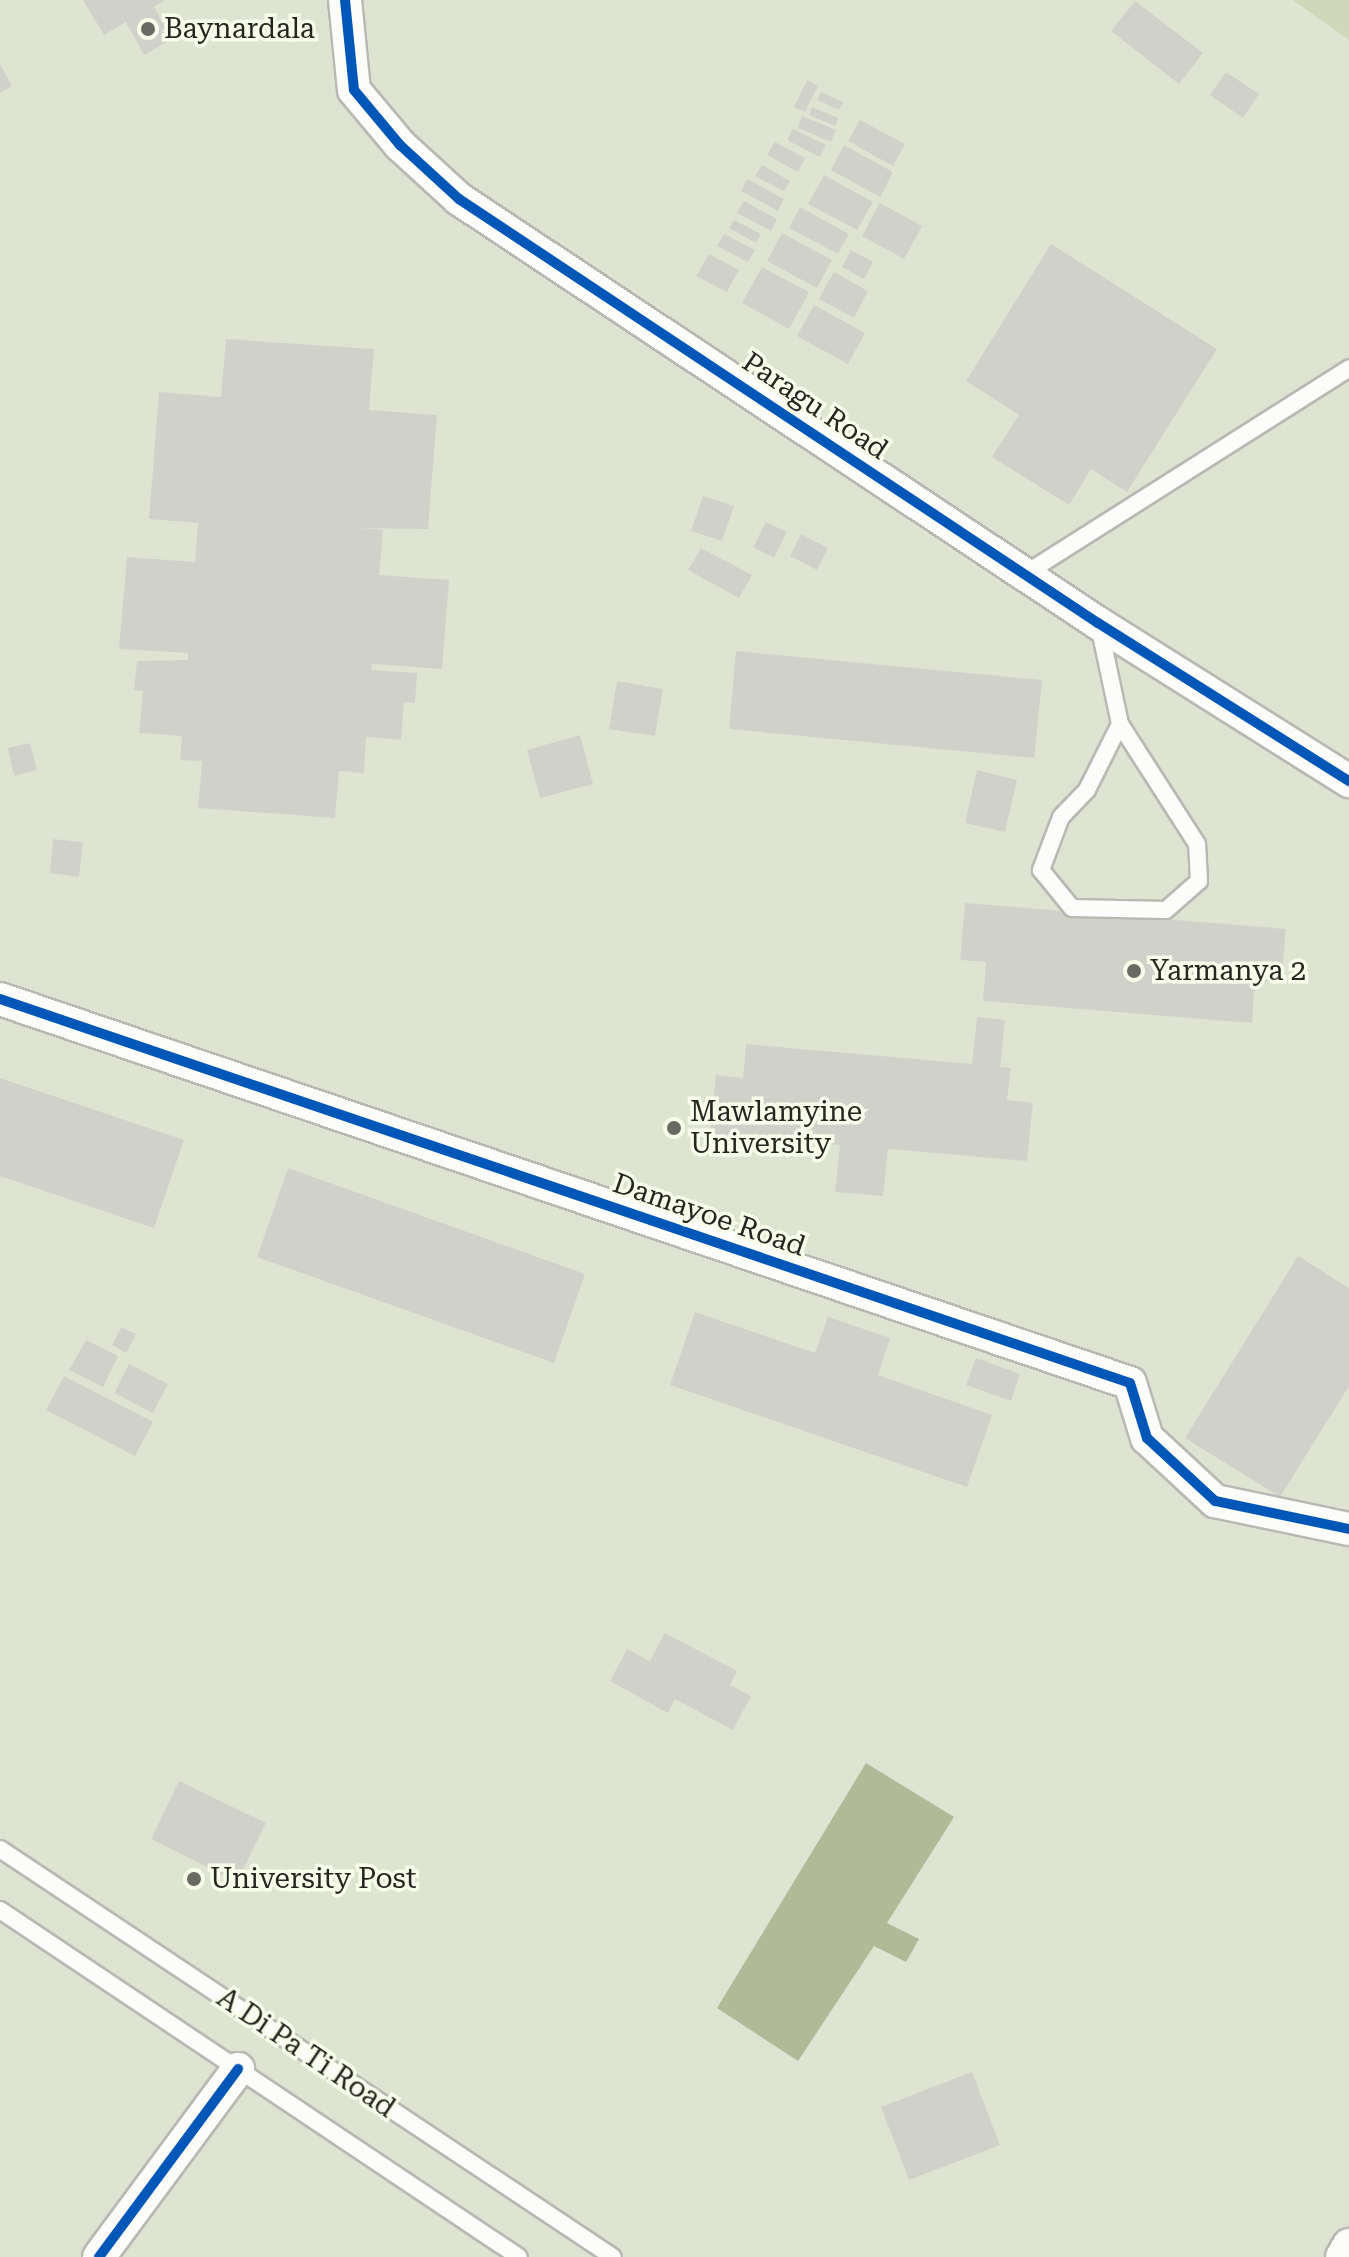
<!DOCTYPE html>
<style>
body{margin:0}
#map{position:relative;width:1349px;height:2257px;overflow:hidden;background:#e9ece2;font-family:"Roboto Serif",serif}
div>[style]{position:absolute}
[style*='--x']{left:calc(var(--x)*1px);top:calc(var(--y)*1px);width:calc(var(--w)*1px);rotate:calc(var(--a)*1deg)}
.built>*{inset:0;background:#dfe4d2}
.green>*{inset:0;background:#d0d8ba}
.water>*{inset:0;background:#b0ba96}
.building>*{inset:0;background:#d0d2ca}
.roads{filter:drop-shadow(2px 0 #b7b9b2) drop-shadow(-2px 0 #b7b9b2) drop-shadow(0 2px #b7b9b2) drop-shadow(0 -2px #b7b9b2)}
.lane>*{height:16px;margin:-8px;padding:0 8px;transform-origin:8px;border-radius:8px;background:#fcfcfb}
.street>*{height:32px;margin:-16px;padding:0 16px;transform-origin:16px;border-radius:16px;background:#fcfcfb}
.cycleway>*{height:10px;margin:-5px;padding:0 5px;transform-origin:5px;border-radius:5px;background:#0057b8}
.dots>*{width:22px;height:22px;translate:-50% -50%;box-sizing:border-box;border:4px solid #f8fdeb;border-radius:50%}
span{translate:-50% -50%;white-space:nowrap;text-align:center;line-height:1.15;-webkit-text-stroke:7px #f8fdeb;paint-order:stroke}
.poi-label{font-size:28px;color:#24261f}
.left{translate:0 -50%;text-align:left}
.street-label{font-size:28px;color:#24261f}
</style>
<div id="map">
<div class="built">
<div style="clip-path:polygon(0 0,1349px 0,1349px 2257px,0 2257px)"></div>
</div>
<div class="green">
<div style="clip-path:polygon(1293px 0,1349px 0,1349px 40px)"></div>
</div>
<div class="water">
<div style="clip-path:polygon(866px 1763px,954px 1817px,887px 1923px,919px 1939px,906px 1962px,874px 1946px,798px 2061px,717px 2008px)"></div>
</div>
<div class="building">
<div style="clip-path:polygon(83px 0,165px 0,154px 7px,172px 39px,144px 55px,126px 22px,104px 35px)"></div>
<div style="clip-path:polygon(1135px 1px,1203px 53px,1179px 84px,1111px 31px)"></div>
<div style="clip-path:polygon(0 64px,12px 86px,0 93px)"></div>
<div style="clip-path:polygon(1226px 72px,1259px 94px,1243px 118px,1210px 95px)"></div>
<div style="clip-path:polygon(807px 80px,818px 86px,805px 112px,794px 107px)"></div>
<div style="clip-path:polygon(821px 92px,843px 102px,839px 110px,817px 100px)"></div>
<div style="clip-path:polygon(812px 107px,838px 118px,835px 126px,809px 115px)"></div>
<div style="clip-path:polygon(802px 116px,836px 130px,831px 142px,798px 128px)"></div>
<div style="clip-path:polygon(860px 120px,905px 144px,893px 166px,848px 141px)"></div>
<div style="clip-path:polygon(793px 129px,826px 145px,820px 157px,787px 140px)"></div>
<div style="clip-path:polygon(775px 142px,805px 158px,798px 172px,767px 155px)"></div>
<div style="clip-path:polygon(844px 145px,893px 172px,880px 197px,831px 170px)"></div>
<div style="clip-path:polygon(762px 165px,790px 181px,784px 191px,755px 176px)"></div>
<div style="clip-path:polygon(824px 175px,873px 202px,857px 230px,808px 204px)"></div>
<div style="clip-path:polygon(747px 179px,784px 199px,778px 211px,741px 191px)"></div>
<div style="clip-path:polygon(744px 201px,777px 219px,771px 231px,737px 213px)"></div>
<div style="clip-path:polygon(880px 203px,922px 226px,904px 259px,862px 236px)"></div>
<div style="clip-path:polygon(800px 207px,849px 234px,838px 254px,789px 228px)"></div>
<div style="clip-path:polygon(734px 220px,761px 234px,756px 243px,729px 228px)"></div>
<div style="clip-path:polygon(782px 233px,832px 260px,817px 288px,767px 261px)"></div>
<div style="clip-path:polygon(724px 234px,755px 250px,748px 262px,717px 246px)"></div>
<div style="clip-path:polygon(1051px 244px,1217px 349px,1127px 492px,1091px 469px,1069px 505px,992px 457px,1019px 415px,966px 381px)"></div>
<div style="clip-path:polygon(851px 250px,873px 262px,864px 279px,842px 267px)"></div>
<div style="clip-path:polygon(709px 254px,739px 270px,727px 292px,696px 276px)"></div>
<div style="clip-path:polygon(762px 267px,809px 292px,789px 329px,742px 303px)"></div>
<div style="clip-path:polygon(834px 272px,868px 291px,854px 318px,819px 299px)"></div>
<div style="clip-path:polygon(814px 305px,865px 333px,848px 364px,797px 336px)"></div>
<div style="clip-path:polygon(226px 339px,374px 349px,369px 410px,437px 415px,428px 529px,360px 528px,383px 530px,379px 575px,449px 580px,442px 669px,372px 664px,371px 670px,417px 673px,415px 703px,404px 702px,401px 740px,366px 737px,364px 773px,339px 771px,335px 818px,198px 808px,202px 761px,180px 760px,182px 736px,139px 733px,143px 691px,134px 690px,137px 661px,188px 660px,188px 653px,119px 649px,127px 557px,195px 562px,198px 523px,149px 519px,159px 392px,221px 397px)"></div>
<div style="clip-path:polygon(703px 496px,734px 506px,722px 541px,691px 531px)"></div>
<div style="clip-path:polygon(766px 522px,787px 532px,774px 558px,753px 547px)"></div>
<div style="clip-path:polygon(801px 534px,828px 548px,817px 570px,790px 556px)"></div>
<div style="clip-path:polygon(701px 548px,752px 575px,739px 598px,688px 570px)"></div>
<div style="clip-path:polygon(736px 651px,1042px 680px,1034px 758px,729px 729px)"></div>
<div style="clip-path:polygon(617px 681px,663px 689px,655px 736px,609px 729px)"></div>
<div style="clip-path:polygon(580px 735px,593px 784px,540px 798px,527px 750px)"></div>
<div style="clip-path:polygon(30px 743px,37px 770px,14px 776px,8px 748px)"></div>
<div style="clip-path:polygon(977px 770px,1017px 780px,1005px 832px,965px 823px)"></div>
<div style="clip-path:polygon(53px 839px,83px 842px,79px 877px,50px 873px)"></div>
<div style="clip-path:polygon(965px 903px,1286px 929px,1281px 983px,1255px 981px,1252px 1023px,983px 1001px,986px 962px,960px 960px)"></div>
<div style="clip-path:polygon(977px 1017px,1005px 1020px,1000px 1067px,1011px 1068px,1007px 1100px,1033px 1103px,1027px 1161px,888px 1149px,883px 1196px,835px 1192px,840px 1145px,744px 1136px,743px 1154px,708px 1151px,716px 1075px,743px 1078px,746px 1044px,972px 1064px)"></div>
<div style="clip-path:polygon(0 1078px,184px 1140px,154px 1228px,0 1176px)"></div>
<div style="clip-path:polygon(288px 1168px,585px 1274px,554px 1363px,257px 1257px)"></div>
<div style="clip-path:polygon(1298px 1256px,1349px 1288px,1349px 1386px,1280px 1497px,1185px 1438px)"></div>
<div style="clip-path:polygon(695px 1312px,815px 1353px,828px 1317px,890px 1338px,878px 1375px,992px 1415px,967px 1487px,670px 1385px)"></div>
<div style="clip-path:polygon(121px 1327px,136px 1334px,126px 1353px,112px 1345px)"></div>
<div style="clip-path:polygon(86px 1340px,118px 1356px,103px 1387px,69px 1370px)"></div>
<div style="clip-path:polygon(976px 1358px,1020px 1374px,1011px 1401px,966px 1385px)"></div>
<div style="clip-path:polygon(129px 1364px,168px 1384px,153px 1413px,114px 1393px)"></div>
<div style="clip-path:polygon(64px 1376px,153px 1422px,135px 1456px,46px 1410px)"></div>
<div style="clip-path:polygon(665px 1633px,737px 1671px,730px 1685px,751px 1696px,733px 1730px,675px 1699px,668px 1713px,610px 1681px,627px 1649px,650px 1661px)"></div>
<div style="clip-path:polygon(179px 1781px,266px 1823px,237px 1882px,151px 1839px)"></div>
<div style="clip-path:polygon(972px 2072px,1000px 2145px,909px 2180px,881px 2107px)"></div>
</div>
<div class="roads">
<div class="lane">
<div style="--x:1025;--y:574;--w:384;--a:-32.4"></div>
<div style="--x:1099;--y:625;--w:101;--a:78"></div>
<div style="--x:1120;--y:724;--w:74;--a:116.6"></div>
<div style="--x:1087;--y:790;--w:37;--a:134"></div>
<div style="--x:1061;--y:817;--w:57;--a:110.7"></div>
<div style="--x:1041;--y:870;--w:49;--a:50.8"></div>
<div style="--x:1072;--y:908;--w:94;--a:1.2"></div>
<div style="--x:1166;--y:910;--w:44;--a:-41.3"></div>
<div style="--x:1199;--y:881;--w:37;--a:-93"></div>
<div style="--x:1197;--y:844;--w:143;--a:-122.7"></div>
<div style="--x:0;--y:1849;--w:736;--a:33.65"></div>
<div style="--x:0;--y:1910;--w:624;--a:33.77"></div>
</div>
<div class="street">
<div style="--x:345;--y:0;--w:90;--a:84.3"></div>
<div style="--x:354;--y:90;--w:72;--a:50.1"></div>
<div style="--x:400;--y:145;--w:80;--a:42.5"></div>
<div style="--x:459;--y:199;--w:767;--a:33.57"></div>
<div style="--x:1098;--y:623;--w:297;--a:32.2"></div>
<div style="--x:0;--y:999;--w:1193;--a:18.77"></div>
<div style="--x:1130;--y:1383;--w:58;--a:72.8"></div>
<div style="--x:1147;--y:1438;--w:93;--a:42.8"></div>
<div style="--x:1215;--y:1501;--w:137;--a:11.8"></div>
<div style="--x:99;--y:2257;--w:234;--a:-53.5"></div>
<div style="--x:1342;--y:2257;--w:14;--a:-60"></div>
</div>
</div>
<div class="cycleway">
<div style="--x:345;--y:0;--w:90;--a:84.3"></div>
<div style="--x:354;--y:90;--w:72;--a:50.1"></div>
<div style="--x:400;--y:145;--w:80;--a:42.5"></div>
<div style="--x:459;--y:199;--w:767;--a:33.57"></div>
<div style="--x:1098;--y:623;--w:297;--a:32.2"></div>
<div style="--x:0;--y:999;--w:1193;--a:18.77"></div>
<div style="--x:1130;--y:1383;--w:58;--a:72.8"></div>
<div style="--x:1147;--y:1438;--w:93;--a:42.8"></div>
<div style="--x:1215;--y:1501;--w:137;--a:11.8"></div>
<div style="--x:99;--y:2257;--w:234;--a:-53.5"></div>
</div>
<div class="dots">
<div style="left:148px;top:29px;background:#696b63"></div>
<div style="left:1134px;top:971px;background:#696b63"></div>
<div style="left:674px;top:1128px;background:#696b63"></div>
<div style="left:194px;top:1879px;background:#696b63"></div>
</div>
<div class="poi-label">
<span class="left" style="left:164px;top:29px">Baynardala</span>
<span class="left" style="left:1150px;top:971px">Yarmanya 2</span>
<span class="left" style="left:690px;top:1128px">Mawlamyine<br>University</span>
<span class="left" style="left:210px;top:1879px">University Post</span>
</div>
<div class="street-label">
<span style="left:815px;top:406px;rotate:34deg">Paragu Road</span>
<span style="left:709px;top:1215px;rotate:19deg">Damayoe Road</span>
<span style="left:306px;top:2053px;rotate:34deg">A Di Pa Ti Road</span>
</div>
</div>
